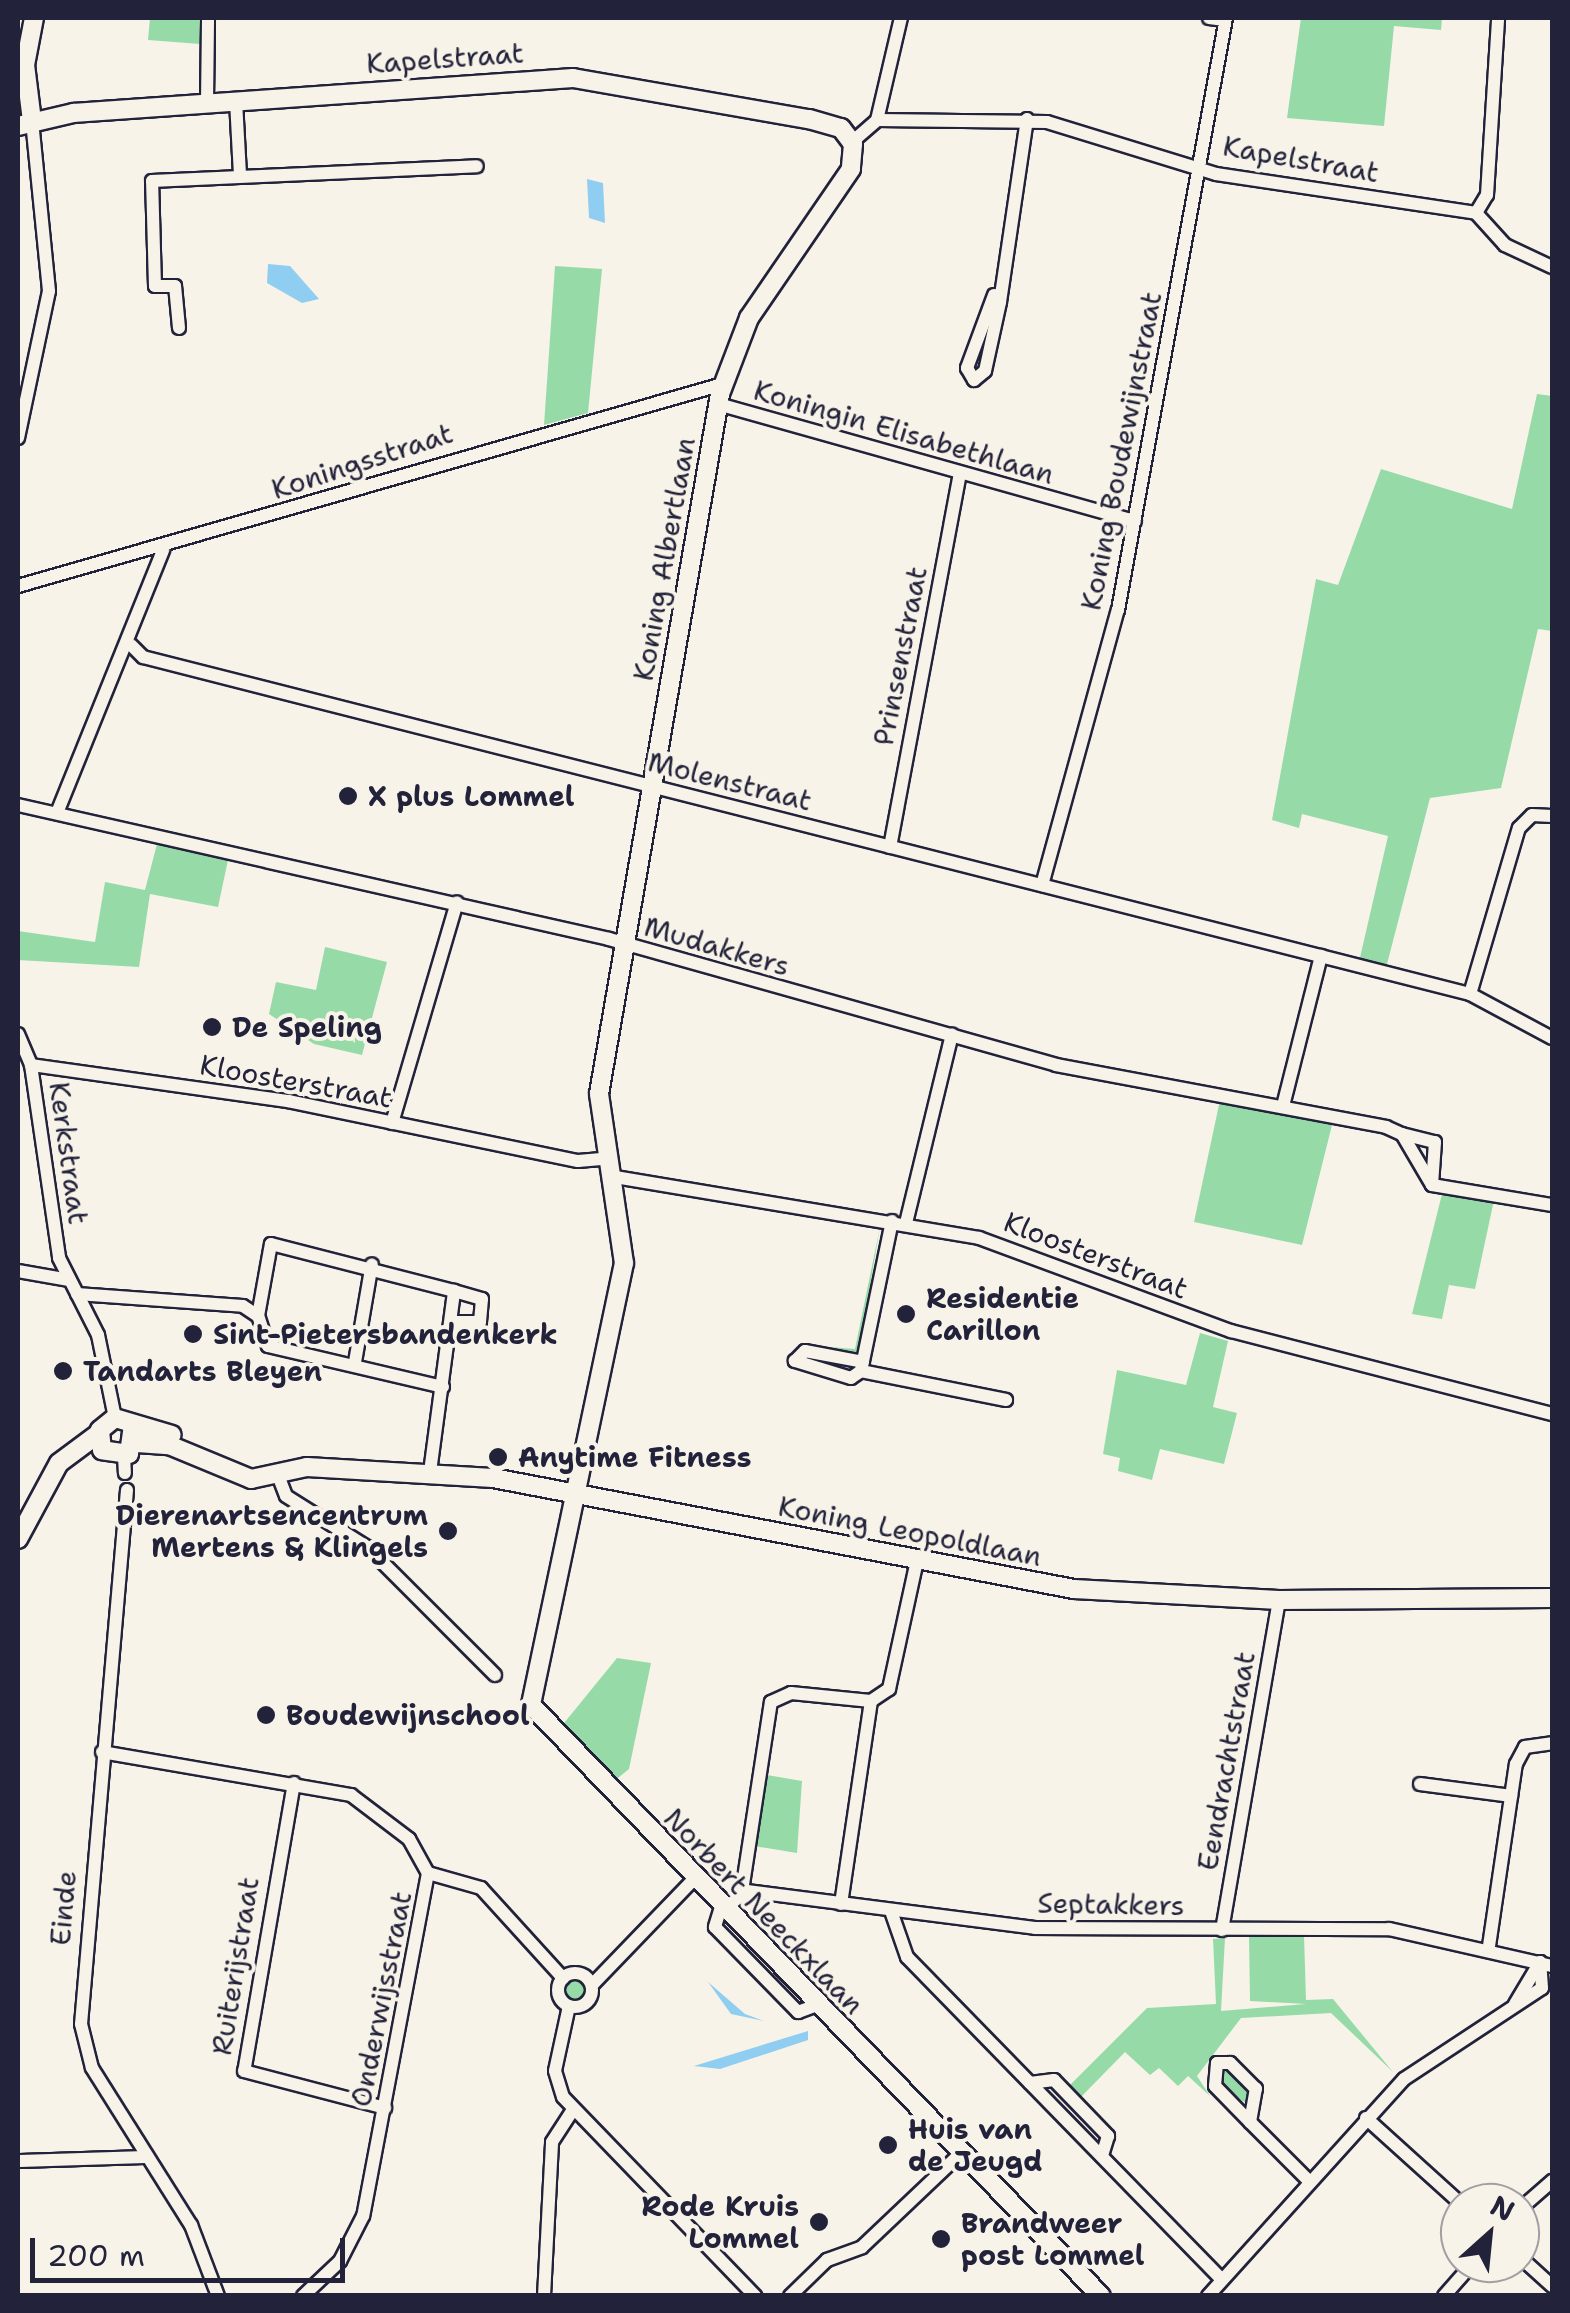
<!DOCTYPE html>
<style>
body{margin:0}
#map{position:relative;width:1570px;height:2313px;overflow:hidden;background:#f7f3e8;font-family:"Shantell Sans",sans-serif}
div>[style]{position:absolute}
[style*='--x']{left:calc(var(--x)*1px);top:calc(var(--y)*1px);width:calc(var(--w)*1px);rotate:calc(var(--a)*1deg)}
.green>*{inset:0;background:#96dba7}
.round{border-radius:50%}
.water>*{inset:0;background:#90cef1}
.roads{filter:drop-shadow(2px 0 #22223b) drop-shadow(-2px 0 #22223b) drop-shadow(0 2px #22223b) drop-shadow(0 -2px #22223b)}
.minor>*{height:12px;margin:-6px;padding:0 6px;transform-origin:6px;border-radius:6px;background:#f7f3e8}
.minor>.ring{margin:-6px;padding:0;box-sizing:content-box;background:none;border:12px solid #f7f3e8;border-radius:50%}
.secondary>*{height:18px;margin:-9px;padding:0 9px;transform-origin:9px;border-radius:9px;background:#f7f3e8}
.dots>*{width:28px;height:28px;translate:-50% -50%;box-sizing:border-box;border:5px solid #f7f3e8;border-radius:50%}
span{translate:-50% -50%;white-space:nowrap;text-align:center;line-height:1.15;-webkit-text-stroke:8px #f7f3e8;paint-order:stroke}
.street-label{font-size:28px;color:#22223b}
.poi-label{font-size:28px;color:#22223b;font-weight:700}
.left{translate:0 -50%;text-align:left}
.right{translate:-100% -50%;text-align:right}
.frame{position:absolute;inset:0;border:20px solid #22223b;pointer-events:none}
.north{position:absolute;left:1440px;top:2183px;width:100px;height:100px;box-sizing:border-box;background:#f7f3e8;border:2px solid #a29fa3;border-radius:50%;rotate:27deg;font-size:28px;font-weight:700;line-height:40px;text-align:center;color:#22223b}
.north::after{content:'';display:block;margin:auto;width:35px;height:45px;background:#22223b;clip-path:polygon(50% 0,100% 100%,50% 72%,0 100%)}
.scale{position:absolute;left:30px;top:2238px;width:315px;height:45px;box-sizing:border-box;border:5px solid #22223b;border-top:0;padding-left:12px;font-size:30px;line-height:35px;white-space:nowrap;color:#22223b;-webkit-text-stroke:8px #f7f3e8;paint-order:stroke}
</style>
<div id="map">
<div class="green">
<div style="clip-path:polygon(150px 18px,204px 18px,200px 44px,148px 40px)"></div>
<div style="clip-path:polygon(1301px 18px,1442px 18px,1441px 30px,1394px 26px,1384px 126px,1287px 118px)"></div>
<div style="clip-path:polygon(555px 266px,602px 269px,588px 413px,544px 425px)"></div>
<div style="clip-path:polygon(1537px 394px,1552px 396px,1552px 631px,1538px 629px,1501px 788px,1430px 798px,1386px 968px,1359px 962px,1388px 836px,1302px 814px,1299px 828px,1272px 820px,1316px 579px,1338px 585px,1381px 469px,1512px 509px)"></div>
<div style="clip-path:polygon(157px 844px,228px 860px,218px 907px,150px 894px,139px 967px,18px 960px,18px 931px,95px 942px,105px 882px,145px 890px)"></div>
<div style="clip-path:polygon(325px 947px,387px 962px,362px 1055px,314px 1044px,269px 1014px,276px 982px,316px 990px)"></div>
<div style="clip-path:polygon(1220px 1100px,1333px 1121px,1302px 1245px,1194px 1222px)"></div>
<div style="clip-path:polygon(1442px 1194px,1494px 1200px,1475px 1289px,1449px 1285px,1442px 1319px,1412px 1314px)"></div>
<div style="clip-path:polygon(880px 1227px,858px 1356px,805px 1345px,855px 1349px)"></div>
<div style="clip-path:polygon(1200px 1333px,1228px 1341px,1213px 1407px,1237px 1413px,1224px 1464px,1160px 1449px,1152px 1480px,1118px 1471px,1120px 1458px,1103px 1454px,1117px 1370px,1186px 1385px)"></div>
<div style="clip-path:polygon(617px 1658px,651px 1663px,629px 1769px,613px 1782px,560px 1728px)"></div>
<div style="clip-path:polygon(767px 1775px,802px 1781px,797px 1853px,754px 1846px)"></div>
<div style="clip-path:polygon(1304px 1935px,1306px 2000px,1333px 1999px,1393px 2072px,1331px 2013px,1241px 2018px,1197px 2076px,1210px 2096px,1188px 2076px,1178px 2086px,1159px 2068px,1150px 2075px,1125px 2052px,1079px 2099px,1067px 2088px,1147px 2008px,1216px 2004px,1213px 1939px,1225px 1938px,1221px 2011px,1306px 2004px,1250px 2001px,1249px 1936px)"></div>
<div class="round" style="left:564px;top:1979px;width:22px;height:22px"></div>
<div style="clip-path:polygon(1227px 2068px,1252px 2091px,1247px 2104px,1216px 2082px,1215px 2071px)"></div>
</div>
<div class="water">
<div style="clip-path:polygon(587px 179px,603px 183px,605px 223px,589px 218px)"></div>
<div style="clip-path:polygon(268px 264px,290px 266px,319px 299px,302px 303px,267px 283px)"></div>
<div style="clip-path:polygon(708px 1982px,745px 2014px,764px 2021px,731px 2014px)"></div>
<div style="clip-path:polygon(808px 2031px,808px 2040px,720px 2069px,694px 2066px)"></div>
</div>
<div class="roads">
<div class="minor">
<div style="--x:1209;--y:18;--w:16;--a:7"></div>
<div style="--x:236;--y:101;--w:74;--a:86.9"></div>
<div style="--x:207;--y:103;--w:85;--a:-89.3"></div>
<div style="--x:877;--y:120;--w:170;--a:0.7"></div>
<div style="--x:1047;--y:122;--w:177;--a:17.1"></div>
<div style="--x:1216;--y:174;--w:263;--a:8.5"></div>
<div style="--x:852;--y:142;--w:33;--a:-41"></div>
<div style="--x:877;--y:120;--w:105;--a:-76.8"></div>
<div style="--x:1476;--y:213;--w:21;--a:-59"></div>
<div style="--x:1487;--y:195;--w:177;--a:-86.4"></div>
<div style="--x:1476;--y:213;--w:43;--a:47.8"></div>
<div style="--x:1505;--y:245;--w:52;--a:25.1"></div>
<div style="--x:994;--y:295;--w:78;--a:110.3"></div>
<div style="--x:967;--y:368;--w:14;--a:60"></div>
<div style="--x:974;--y:380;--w:14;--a:-39"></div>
<div style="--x:985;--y:371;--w:71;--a:-77.7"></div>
<div style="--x:1000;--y:302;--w:185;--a:-81.6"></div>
<div style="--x:179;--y:328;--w:42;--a:-95.4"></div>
<div style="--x:175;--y:286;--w:20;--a:180"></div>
<div style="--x:155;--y:286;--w:105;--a:-91.6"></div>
<div style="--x:152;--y:181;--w:325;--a:-2.6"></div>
<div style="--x:718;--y:404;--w:433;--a:15.7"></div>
<div style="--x:18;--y:438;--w:150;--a:-78.1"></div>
<div style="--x:49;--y:291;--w:171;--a:-95.7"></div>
<div style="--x:18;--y:586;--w:733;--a:-15.99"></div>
<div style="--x:131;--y:645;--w:17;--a:45"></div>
<div style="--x:143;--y:657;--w:1369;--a:14.25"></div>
<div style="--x:1470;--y:994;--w:93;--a:28.2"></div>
<div style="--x:18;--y:805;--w:606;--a:12.77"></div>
<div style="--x:609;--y:939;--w:464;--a:15.7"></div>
<div style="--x:1056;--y:1065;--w:336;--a:10.6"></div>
<div style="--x:1386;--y:1127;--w:17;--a:24"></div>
<div style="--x:1402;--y:1134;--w:59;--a:59.5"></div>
<div style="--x:1432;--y:1185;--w:122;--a:9.5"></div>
<div style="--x:57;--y:813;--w:284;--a:-68"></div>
<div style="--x:890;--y:847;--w:380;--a:-79.4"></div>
<div style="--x:1042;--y:885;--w:285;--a:-74.6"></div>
<div style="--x:1118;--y:610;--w:602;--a:-79.66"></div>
<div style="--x:1470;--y:994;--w:173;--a:-73.6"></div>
<div style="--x:1519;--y:828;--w:18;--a:-45"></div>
<div style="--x:1532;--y:815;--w:20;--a:3"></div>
<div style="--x:18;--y:1034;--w:34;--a:67"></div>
<div style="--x:31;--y:1065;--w:195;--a:81.7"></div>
<div style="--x:59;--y:1258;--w:86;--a:63.1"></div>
<div style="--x:98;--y:1335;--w:85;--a:78.4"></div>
<div style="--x:31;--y:1065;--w:260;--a:8"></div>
<div style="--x:288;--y:1101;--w:296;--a:11.7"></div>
<div style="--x:578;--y:1161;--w:32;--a:-5"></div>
<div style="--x:1283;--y:1106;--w:155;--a:-75.8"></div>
<div style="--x:392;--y:1123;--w:230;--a:-73.6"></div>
<div style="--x:1402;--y:1134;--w:34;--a:14"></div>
<div style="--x:1435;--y:1142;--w:43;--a:94"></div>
<div style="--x:615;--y:1177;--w:369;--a:9.5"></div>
<div style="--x:979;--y:1238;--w:269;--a:20.3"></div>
<div style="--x:1231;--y:1331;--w:332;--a:14.5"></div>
<div style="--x:892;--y:1221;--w:153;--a:101.7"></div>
<div style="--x:861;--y:1371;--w:148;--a:11.3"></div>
<div style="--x:906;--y:1223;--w:194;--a:-76.3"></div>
<div style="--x:18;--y:1271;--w:52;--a:10"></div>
<div style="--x:77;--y:1294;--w:166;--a:4.1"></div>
<div style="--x:243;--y:1306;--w:18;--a:34"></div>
<div style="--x:355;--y:1362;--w:99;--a:-80.2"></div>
<div style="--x:861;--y:1371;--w:12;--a:145"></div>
<div style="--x:851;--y:1378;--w:59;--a:-163.1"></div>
<div style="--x:795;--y:1361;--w:14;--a:-45"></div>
<div style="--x:805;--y:1351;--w:59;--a:10.7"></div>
<div style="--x:443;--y:1387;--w:180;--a:-166.8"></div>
<div style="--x:268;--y:1346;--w:32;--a:-108"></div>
<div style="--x:258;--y:1316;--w:73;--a:-79.8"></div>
<div style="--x:271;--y:1244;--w:189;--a:14.4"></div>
<div style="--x:124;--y:1456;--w:17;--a:87"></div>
<div style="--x:430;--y:1472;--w:183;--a:-82.4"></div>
<div style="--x:454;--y:1291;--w:29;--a:16"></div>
<div style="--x:482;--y:1299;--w:23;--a:95"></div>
<div style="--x:480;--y:1322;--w:28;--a:180"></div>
<div style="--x:278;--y:1475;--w:22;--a:69"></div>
<div style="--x:286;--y:1496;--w:96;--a:32.2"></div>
<div style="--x:367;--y:1547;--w:181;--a:45"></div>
<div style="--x:127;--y:1490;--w:536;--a:94.92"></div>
<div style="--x:81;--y:2024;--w:45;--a:76"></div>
<div style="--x:92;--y:2068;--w:186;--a:57.8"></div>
<div style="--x:191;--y:2225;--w:76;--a:69.2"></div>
<div style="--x:102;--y:1752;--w:253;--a:9.8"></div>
<div style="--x:351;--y:1795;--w:73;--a:37.2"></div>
<div style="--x:409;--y:1839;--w:39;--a:61"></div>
<div style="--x:428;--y:1873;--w:349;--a:100.7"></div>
<div style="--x:363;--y:2216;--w:51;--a:117.1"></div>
<div style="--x:340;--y:2261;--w:51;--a:136.6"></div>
<div style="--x:294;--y:1783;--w:292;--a:99.8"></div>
<div style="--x:244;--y:2071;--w:146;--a:14.7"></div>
<div style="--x:1420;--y:1784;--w:92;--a:7.5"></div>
<div style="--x:428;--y:1873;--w:55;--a:15.8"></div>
<div style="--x:481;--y:1888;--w:122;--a:47.7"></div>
<div style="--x:742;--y:1891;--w:191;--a:-81.3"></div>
<div style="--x:771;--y:1702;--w:22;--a:-24"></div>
<div style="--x:791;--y:1693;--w:80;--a:5.7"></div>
<div style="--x:871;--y:1701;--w:22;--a:-34"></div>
<div style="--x:889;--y:1689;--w:131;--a:-77.7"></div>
<div style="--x:841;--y:1904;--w:205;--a:-81.6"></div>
<div style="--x:721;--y:1907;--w:21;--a:107"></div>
<div style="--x:715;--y:1927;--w:119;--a:45.7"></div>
<div style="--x:798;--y:2012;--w:20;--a:-20"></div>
<div style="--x:724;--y:1909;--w:29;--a:-38"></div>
<div style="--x:747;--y:1891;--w:290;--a:7.3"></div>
<div style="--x:1035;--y:1928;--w:354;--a:0.2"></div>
<div style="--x:1389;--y:1929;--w:167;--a:12.8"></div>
<div style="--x:891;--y:1911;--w:49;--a:70.8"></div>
<div style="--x:907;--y:1957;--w:451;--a:45.7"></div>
<div style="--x:1222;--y:1930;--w:335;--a:-80.2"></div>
<div style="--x:1489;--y:1946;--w:184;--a:-81.6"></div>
<div style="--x:1516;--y:1764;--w:19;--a:-62"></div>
<div style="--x:1525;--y:1747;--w:27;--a:-8"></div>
<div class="ring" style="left:558px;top:1973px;width:22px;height:22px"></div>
<div style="--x:592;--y:1985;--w:147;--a:-46.1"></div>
<div style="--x:569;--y:2006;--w:66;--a:102.2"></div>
<div style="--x:555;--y:2071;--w:27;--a:73"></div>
<div style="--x:563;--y:2097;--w:277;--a:46"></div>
<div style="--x:1030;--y:2083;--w:24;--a:-7"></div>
<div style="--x:1054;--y:2080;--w:78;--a:46"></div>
<div style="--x:1108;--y:2136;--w:21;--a:107"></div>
<div style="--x:1366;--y:2118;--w:127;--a:42.1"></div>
<div style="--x:1250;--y:2122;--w:34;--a:-80"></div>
<div style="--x:1256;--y:2089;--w:37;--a:-135"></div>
<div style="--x:1230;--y:2063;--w:13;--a:180"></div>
<div style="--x:1217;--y:2063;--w:23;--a:95"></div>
<div style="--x:1215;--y:2086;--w:50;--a:45.8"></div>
<div style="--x:1250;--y:2122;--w:83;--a:45"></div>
<div style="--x:18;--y:2161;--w:129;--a:-1.8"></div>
<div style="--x:1520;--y:2209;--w:43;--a:-41.2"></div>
<div style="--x:1520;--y:2257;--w:43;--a:42.2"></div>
<div style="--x:544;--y:2296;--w:154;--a:-87"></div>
<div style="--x:552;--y:2142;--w:38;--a:-57"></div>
<div style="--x:790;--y:2296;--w:52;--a:-44.2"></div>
<div style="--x:827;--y:2260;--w:37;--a:-20"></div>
<div style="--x:862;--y:2247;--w:137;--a:-43.5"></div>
<div style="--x:1208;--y:2296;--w:292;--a:-47.9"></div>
<div style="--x:1404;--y:2079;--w:165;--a:-33.4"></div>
<div style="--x:1542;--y:1988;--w:26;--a:-94"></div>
<div style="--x:1540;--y:1962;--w:49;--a:120.8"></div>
<div style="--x:1444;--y:2296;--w:44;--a:-48.7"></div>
</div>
<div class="secondary">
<div style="--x:32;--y:121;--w:56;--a:-97.1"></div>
<div style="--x:25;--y:65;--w:48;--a:-79.2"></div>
<div style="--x:18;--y:126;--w:57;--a:-13.3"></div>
<div style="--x:73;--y:113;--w:501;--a:-4"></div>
<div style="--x:573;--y:78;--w:240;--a:9.9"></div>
<div style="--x:809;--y:119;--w:33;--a:16"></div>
<div style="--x:841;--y:128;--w:20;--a:53"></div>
<div style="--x:853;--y:144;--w:25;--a:95"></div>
<div style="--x:851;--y:169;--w:181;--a:124.4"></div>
<div style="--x:749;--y:318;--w:81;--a:110.9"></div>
<div style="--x:720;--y:394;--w:710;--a:99.81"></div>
<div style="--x:599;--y:1094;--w:171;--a:81.6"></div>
<div style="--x:624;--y:1263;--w:452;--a:101.9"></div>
<div style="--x:531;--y:1705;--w:821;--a:46.04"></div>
<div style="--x:133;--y:1425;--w:29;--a:98"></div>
<div style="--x:129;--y:1454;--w:27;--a:-172"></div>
<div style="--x:102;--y:1450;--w:20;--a:-96"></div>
<div style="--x:100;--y:1430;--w:19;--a:-39"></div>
<div style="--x:115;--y:1418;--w:59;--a:16.6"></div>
<div style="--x:137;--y:1443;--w:32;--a:4"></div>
<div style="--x:169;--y:1445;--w:89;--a:22.5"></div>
<div style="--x:251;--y:1479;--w:57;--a:-12.1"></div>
<div style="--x:307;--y:1467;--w:186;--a:3.4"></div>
<div style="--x:493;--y:1478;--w:592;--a:10.82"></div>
<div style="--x:1074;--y:1589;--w:205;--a:3.1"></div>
<div style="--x:1279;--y:1600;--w:273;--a:-0.4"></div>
<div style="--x:18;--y:1539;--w:86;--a:-61.7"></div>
<div style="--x:59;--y:1463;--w:49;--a:-36.6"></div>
</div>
</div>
<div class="dots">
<div style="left:348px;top:796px;background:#22223b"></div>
<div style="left:212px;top:1027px;background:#22223b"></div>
<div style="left:906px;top:1314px;background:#22223b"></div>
<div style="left:193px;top:1334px;background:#22223b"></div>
<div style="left:63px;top:1371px;background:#22223b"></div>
<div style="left:498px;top:1457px;background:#22223b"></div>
<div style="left:448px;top:1531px;background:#22223b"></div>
<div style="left:266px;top:1715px;background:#22223b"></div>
<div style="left:888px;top:2145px;background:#22223b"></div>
<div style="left:819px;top:2222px;background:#22223b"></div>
<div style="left:941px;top:2239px;background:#22223b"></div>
</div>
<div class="street-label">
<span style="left:445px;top:58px;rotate:-4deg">Kapelstraat</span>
<span style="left:1301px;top:159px;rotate:10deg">Kapelstraat</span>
<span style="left:904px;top:432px;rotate:16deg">Koningin Elisabethlaan</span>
<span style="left:1121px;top:451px;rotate:-79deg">Koning Boudewijnstraat</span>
<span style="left:362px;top:461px;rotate:-18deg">Koningsstraat</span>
<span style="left:664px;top:559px;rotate:-80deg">Koning Albertlaan</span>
<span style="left:900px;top:656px;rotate:-79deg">Prinsenstraat</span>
<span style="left:730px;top:781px;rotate:14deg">Molenstraat</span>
<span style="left:717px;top:946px;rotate:16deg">Mudakkers</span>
<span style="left:296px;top:1081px;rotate:10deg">Kloosterstraat</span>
<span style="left:69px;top:1153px;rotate:82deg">Kerkstraat</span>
<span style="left:1096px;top:1255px;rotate:21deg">Kloosterstraat</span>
<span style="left:910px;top:1531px;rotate:11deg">Koning Leopoldlaan</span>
<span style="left:1226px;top:1761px;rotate:-80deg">Eendrachtstraat</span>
<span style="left:1111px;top:1904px;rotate:1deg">Septakkers</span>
<span style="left:63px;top:1908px;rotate:-85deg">Einde</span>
<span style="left:764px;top:1911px;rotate:46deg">Norbert Neeckxlaan</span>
<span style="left:235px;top:1966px;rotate:-81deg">Ruiterijstraat</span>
<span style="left:381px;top:1999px;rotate:-79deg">Onderwijsstraat</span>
</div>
<div class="poi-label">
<span class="left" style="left:368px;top:796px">X plus Lommel</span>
<span class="left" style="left:232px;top:1027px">De Speling</span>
<span class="left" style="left:926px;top:1314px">Residentie<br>Carillon</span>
<span class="left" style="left:213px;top:1334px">Sint-Pietersbandenkerk</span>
<span class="left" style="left:83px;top:1371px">Tandarts Bleyen</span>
<span class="left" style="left:518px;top:1457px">Anytime Fitness</span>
<span class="right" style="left:428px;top:1531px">Dierenartsencentrum<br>Mertens &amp; Klingels</span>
<span class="left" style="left:286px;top:1715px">Boudewijnschool</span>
<span class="left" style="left:908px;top:2145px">Huis van<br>de Jeugd</span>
<span class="right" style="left:799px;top:2222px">Rode Kruis<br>Lommel</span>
<span class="left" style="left:961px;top:2239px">Brandweer<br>post Lommel</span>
</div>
<div class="frame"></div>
<div class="north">N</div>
<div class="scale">200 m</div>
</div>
